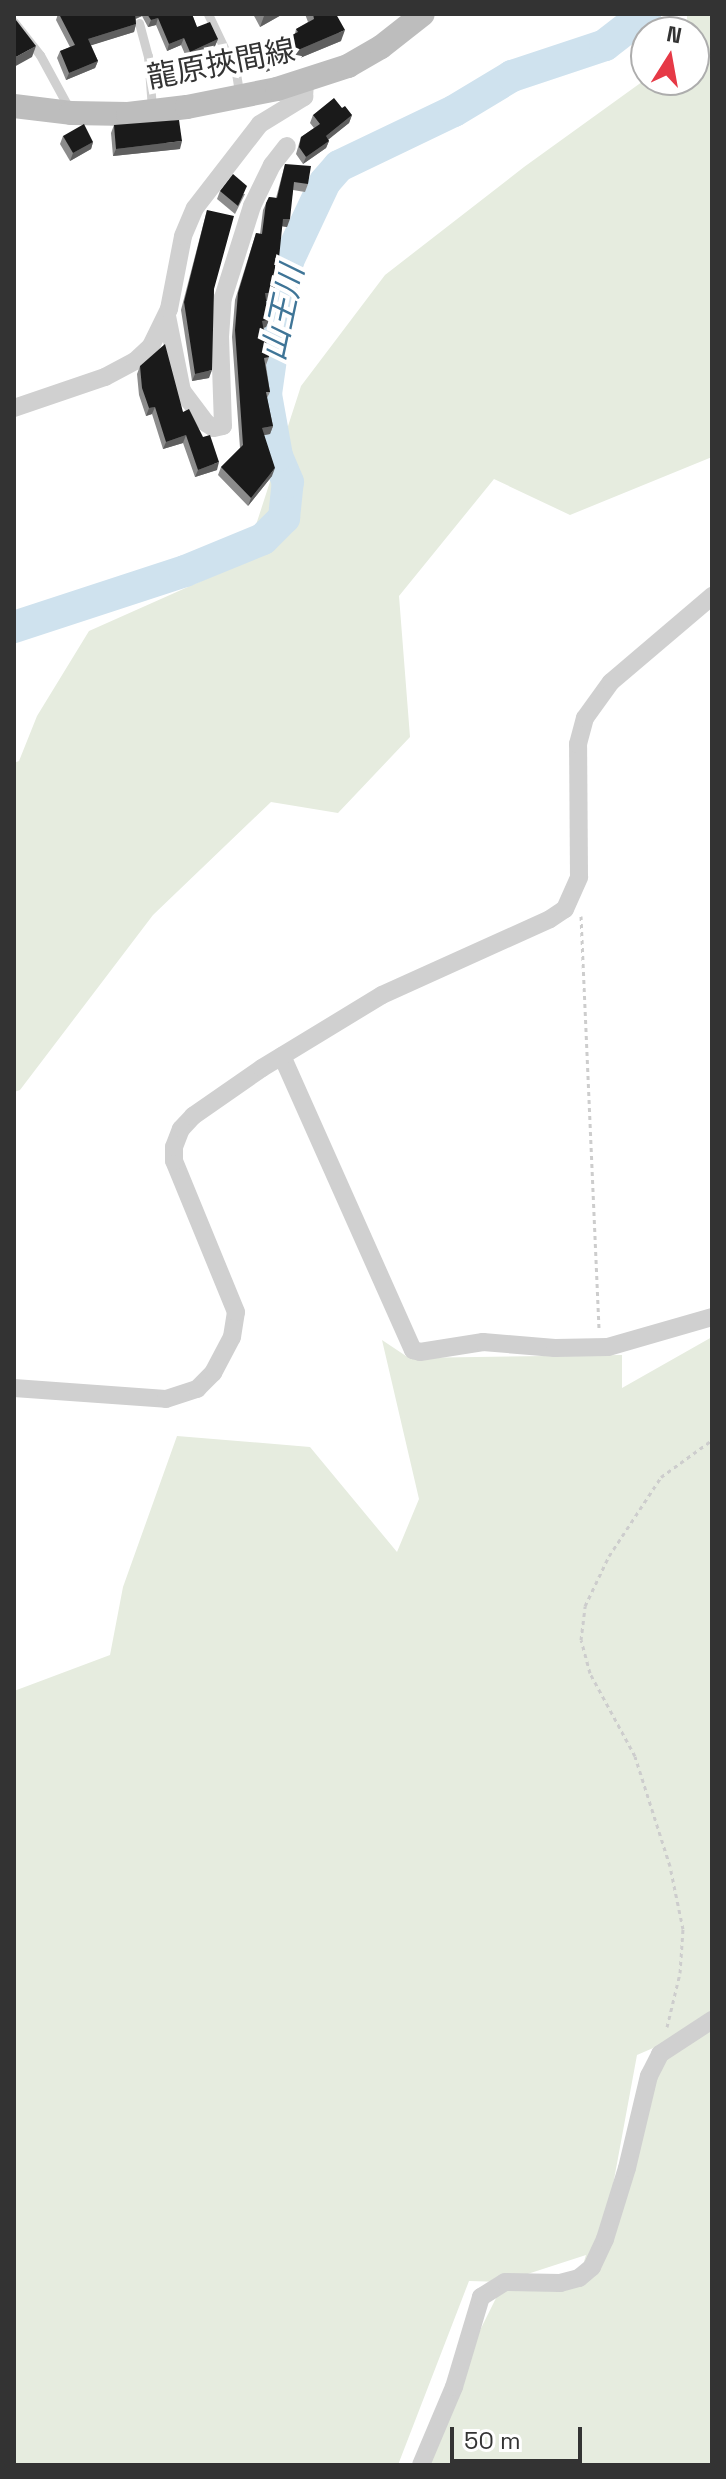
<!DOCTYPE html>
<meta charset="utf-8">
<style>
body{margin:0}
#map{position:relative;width:726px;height:2479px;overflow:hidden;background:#fff;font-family:"Space Grotesk","Noto Sans JP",sans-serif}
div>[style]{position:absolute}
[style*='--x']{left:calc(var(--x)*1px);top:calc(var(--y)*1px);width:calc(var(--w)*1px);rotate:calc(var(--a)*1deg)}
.green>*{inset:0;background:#e6ecdf}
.river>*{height:32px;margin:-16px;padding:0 16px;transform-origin:16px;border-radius:16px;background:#cfe2ee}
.path>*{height:3px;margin-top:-1.5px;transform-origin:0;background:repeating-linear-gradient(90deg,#cdcdcd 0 4px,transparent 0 8px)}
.service>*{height:9px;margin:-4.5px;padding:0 4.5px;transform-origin:4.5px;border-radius:4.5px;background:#d0d0d0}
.minor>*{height:18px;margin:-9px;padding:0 9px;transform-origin:9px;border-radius:9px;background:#d0d0d0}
.secondary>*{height:24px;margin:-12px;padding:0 12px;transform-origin:12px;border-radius:12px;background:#bdbdbd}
.wall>*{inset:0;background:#8c8c8c}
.shaded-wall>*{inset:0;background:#5f5f5f}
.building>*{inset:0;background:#1a1a1a}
span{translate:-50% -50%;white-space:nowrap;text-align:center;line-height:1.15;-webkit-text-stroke:8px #fff;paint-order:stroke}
.street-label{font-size:30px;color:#333}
.water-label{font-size:32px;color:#3f7597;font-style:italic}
.frame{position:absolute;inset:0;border:16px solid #333;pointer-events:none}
.north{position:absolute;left:630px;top:16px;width:80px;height:80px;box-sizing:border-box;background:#fff;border:2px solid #adadad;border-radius:50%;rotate:11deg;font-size:22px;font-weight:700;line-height:32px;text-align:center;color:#333}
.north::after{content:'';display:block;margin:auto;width:28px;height:36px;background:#e63946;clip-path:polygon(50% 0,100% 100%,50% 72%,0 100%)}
.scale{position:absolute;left:450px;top:2427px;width:132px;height:36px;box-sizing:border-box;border:4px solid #333;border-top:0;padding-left:10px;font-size:24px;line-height:28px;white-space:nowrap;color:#333;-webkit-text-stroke:6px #fff;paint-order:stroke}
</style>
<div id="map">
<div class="green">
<div style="clip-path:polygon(687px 14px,712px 14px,712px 457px,570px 515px,494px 479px,399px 596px,410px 737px,338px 813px,271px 802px,153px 915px,20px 1090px,14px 1092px,14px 763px,19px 761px,37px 716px,89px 631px,244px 562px,301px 386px,385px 275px,524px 167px,646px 79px,694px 80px,694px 32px,687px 32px)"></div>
<div style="clip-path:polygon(evenodd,712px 1337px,712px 2465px,413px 2465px,504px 2282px,469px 2281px,398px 2465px,14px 2465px,14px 1691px,110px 1655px,123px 1587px,177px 1436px,310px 1447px,397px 1552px,419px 1499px,382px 1340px,409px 1358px,622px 1355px,622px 1388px,712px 1337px,697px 2029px,660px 2054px,613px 2185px,637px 2055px,697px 2029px,712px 1337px,586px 2255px,579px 2278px,509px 2280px,586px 2255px)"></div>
</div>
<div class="river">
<div style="--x:14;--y:627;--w:180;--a:-18.1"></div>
<div style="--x:185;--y:571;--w:84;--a:-22.3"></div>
<div style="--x:263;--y:539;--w:30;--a:-45"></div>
<div style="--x:284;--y:518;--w:36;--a:-84"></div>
<div style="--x:288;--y:482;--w:28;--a:-113"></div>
<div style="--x:277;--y:456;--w:63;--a:-100.1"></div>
<div style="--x:266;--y:394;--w:107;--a:-81.9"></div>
<div style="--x:281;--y:288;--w:28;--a:-75"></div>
<div style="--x:288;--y:261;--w:87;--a:-64.9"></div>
<div style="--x:325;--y:182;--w:21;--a:-49"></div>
<div style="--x:339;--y:166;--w:127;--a:-25.6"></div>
<div style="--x:454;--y:111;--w:68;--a:-31.1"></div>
<div style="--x:512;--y:76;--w:98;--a:-18.4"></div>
<div style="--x:605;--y:45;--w:51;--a:-37.8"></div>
</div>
<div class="path">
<div style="--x:581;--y:916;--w:412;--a:87.5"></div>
<div style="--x:667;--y:2027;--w:56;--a:-76.5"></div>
<div style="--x:680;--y:1973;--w:44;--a:-86.1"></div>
<div style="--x:683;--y:1929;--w:64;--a:-101.7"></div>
<div style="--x:670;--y:1866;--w:115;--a:-107.7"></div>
<div style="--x:635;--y:1756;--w:94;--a:-118.5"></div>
<div style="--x:590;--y:1673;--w:34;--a:-105"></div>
<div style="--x:581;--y:1640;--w:34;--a:-83"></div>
<div style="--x:585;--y:1606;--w:55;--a:-64.4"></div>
<div style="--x:609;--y:1556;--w:95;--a:-56.6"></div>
<div style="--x:661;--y:1477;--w:63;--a:-36"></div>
</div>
<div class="service">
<div style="--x:208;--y:14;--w:65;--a:64.6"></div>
<div style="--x:236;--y:73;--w:20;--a:81"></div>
<div style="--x:14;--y:22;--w:42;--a:51.8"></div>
<div style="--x:40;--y:55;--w:63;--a:61.4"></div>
<div style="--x:139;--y:23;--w:34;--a:75"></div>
<div style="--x:148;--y:56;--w:52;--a:85.6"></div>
</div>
<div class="minor">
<div style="--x:167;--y:316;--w:76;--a:78.7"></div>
<div style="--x:182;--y:391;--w:40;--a:53"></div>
<div style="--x:206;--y:423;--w:9;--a:32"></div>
<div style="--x:214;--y:428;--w:9;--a:-13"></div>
<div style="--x:223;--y:426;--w:89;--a:-91.9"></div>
<div style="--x:220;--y:337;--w:39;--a:-86"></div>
<div style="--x:223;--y:298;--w:96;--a:-72.5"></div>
<div style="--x:252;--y:206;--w:46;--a:-64"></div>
<div style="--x:272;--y:165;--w:24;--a:-52"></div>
<div style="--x:14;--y:408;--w:96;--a:-18.8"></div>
<div style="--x:105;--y:377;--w:34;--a:-28"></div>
<div style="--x:135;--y:361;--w:22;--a:-43"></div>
<div style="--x:151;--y:346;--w:41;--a:-64.1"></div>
<div style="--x:169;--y:309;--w:74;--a:-79.1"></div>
<div style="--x:183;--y:236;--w:30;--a:-67"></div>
<div style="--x:195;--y:208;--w:106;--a:-52.3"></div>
<div style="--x:260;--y:124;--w:52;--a:-31.5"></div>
<div style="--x:304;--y:97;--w:15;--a:-86"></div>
<div style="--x:282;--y:1056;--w:322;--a:66"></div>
<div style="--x:413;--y:1350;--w:7;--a:16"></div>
<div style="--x:420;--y:1352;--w:64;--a:-9"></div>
<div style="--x:483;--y:1342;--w:72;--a:4.8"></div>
<div style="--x:555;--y:1348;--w:53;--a:-1.1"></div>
<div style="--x:608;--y:1347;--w:108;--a:-16.1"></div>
<div style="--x:14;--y:1388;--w:152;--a:4.1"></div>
<div style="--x:166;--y:1399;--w:33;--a:-18"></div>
<div style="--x:197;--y:1389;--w:23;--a:-45"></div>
<div style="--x:213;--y:1373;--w:41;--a:-62.2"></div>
<div style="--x:232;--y:1337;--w:25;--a:-81"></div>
<div style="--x:236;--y:1312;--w:163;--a:-112.3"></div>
<div style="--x:174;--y:1161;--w:14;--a:-90"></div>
<div style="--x:174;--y:1147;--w:19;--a:-69"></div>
<div style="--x:181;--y:1129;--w:18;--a:-47"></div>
<div style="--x:193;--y:1116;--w:84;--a:-34.8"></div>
<div style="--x:262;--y:1068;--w:140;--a:-31.3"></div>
<div style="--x:382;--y:995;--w:184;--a:-24.3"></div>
<div style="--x:550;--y:919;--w:18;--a:-34"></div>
<div style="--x:565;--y:909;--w:35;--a:-66"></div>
<div style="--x:579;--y:877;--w:133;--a:-90.4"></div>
<div style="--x:578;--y:744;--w:27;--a:-75"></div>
<div style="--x:585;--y:718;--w:44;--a:-54.2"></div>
<div style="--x:611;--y:682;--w:133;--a:-40.4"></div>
<div style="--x:421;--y:2465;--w:85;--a:-67.1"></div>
<div style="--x:454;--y:2387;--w:94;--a:-73.3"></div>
<div style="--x:481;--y:2297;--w:28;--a:-32"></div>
<div style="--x:505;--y:2282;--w:55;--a:1"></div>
<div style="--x:560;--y:2283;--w:20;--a:-15"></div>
<div style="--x:579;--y:2278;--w:17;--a:-40"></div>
<div style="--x:592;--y:2267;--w:31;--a:-65"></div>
<div style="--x:605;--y:2239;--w:74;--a:-72.8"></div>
<div style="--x:627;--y:2168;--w:95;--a:-76.6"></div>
<div style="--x:649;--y:2076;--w:25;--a:-63"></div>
<div style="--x:660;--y:2054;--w:62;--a:-33.2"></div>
</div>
<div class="secondary">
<div style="--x:14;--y:106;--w:57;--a:7"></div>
<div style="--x:71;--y:113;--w:57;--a:1"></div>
<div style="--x:128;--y:114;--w:59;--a:-6.8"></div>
<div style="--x:187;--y:107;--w:92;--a:-11.3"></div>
<div style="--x:277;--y:89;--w:75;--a:-17.9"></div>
<div style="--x:348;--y:66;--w:38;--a:-30"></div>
<div style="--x:381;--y:47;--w:53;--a:-38.2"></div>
</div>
<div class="wall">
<div style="clip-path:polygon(58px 14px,192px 14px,197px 27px,218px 39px,215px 46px,187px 59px,181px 45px,167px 51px,156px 25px,148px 27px,142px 16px,136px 19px,136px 24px,134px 32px,91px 45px,98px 61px,95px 68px,66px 80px,57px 58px,60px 51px,70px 47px,56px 20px)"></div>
<div style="clip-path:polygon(253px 14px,283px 14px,260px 27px)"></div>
<div style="clip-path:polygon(305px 14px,336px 14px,341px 41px,266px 72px,270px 62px,295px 34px,296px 29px,308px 22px)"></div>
<div style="clip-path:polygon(342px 108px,352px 115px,349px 123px,328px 139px,329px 141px,326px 148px,303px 164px,296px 154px,301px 137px,314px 128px,310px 123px,313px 115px)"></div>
<div style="clip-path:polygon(114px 125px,180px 149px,113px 156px,111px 133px)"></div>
<div style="clip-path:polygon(63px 136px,93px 142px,91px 149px,70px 161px,60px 144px)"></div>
<div style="clip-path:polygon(285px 164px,308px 184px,305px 192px,293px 190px,287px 227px,282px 226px,276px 266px,275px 266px,275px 293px,272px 301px,266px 301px,269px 320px,266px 327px,264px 328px,269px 357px,266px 365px,270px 392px,267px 398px,273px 426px,270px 434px,264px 435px,272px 476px,248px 506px,218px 475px,221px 467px,240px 448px,232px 337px,235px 300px,256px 233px,260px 234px,263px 210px,269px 197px,276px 198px)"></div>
<div style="clip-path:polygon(220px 191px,245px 194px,235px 214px,217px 199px)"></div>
<div style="clip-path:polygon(207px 210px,214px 289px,209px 378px,192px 381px,181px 310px)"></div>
<div style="clip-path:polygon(140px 366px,183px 412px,217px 470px,195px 477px,183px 443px,163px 449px,152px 414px,146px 416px,139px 395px,137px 374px)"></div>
</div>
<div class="shaded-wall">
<div style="clip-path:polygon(134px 14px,142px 14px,142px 16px,132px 20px)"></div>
<div style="clip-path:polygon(268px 14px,283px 14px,260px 27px,264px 16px)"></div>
<div style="clip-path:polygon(158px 18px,156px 25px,148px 27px,151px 20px)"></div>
<div style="clip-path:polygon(136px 24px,134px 32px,86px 47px,88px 39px)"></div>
<div style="clip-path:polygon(345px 30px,341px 41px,266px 72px,270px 62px)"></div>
<div style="clip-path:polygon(184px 38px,181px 45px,167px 51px,169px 44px)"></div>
<div style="clip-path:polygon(218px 39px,215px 46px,187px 59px,190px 52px)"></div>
<div style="clip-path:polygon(36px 46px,32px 57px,14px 67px,14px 58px)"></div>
<div style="clip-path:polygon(98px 61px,95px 68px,66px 80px,69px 73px)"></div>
<div style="clip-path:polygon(352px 115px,349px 123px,323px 144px,326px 136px)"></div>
<div style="clip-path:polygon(182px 141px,180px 149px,113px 156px,116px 149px)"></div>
<div style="clip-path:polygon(329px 141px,326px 148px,303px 164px,306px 157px)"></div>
<div style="clip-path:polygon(93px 142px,91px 149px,70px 161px,73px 153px)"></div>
<div style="clip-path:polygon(283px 219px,290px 219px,287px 227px,280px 226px)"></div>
<div style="clip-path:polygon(265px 293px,275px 293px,272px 301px,262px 301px)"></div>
<div style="clip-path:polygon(269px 320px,266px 327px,260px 328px,262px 321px)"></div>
<div style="clip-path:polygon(212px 370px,209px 378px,192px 381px,195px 374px)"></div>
<div style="clip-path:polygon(155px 407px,152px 414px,146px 416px,149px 408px)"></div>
<div style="clip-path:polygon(273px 426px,270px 434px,259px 436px,262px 428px)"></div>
<div style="clip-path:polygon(186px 435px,183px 443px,163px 449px,166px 442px)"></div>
<div style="clip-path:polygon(219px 462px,217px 470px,195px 477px,198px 470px)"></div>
<div style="clip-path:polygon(275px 468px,272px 476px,248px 506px,251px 498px)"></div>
</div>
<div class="building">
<div style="clip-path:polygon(59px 14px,135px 14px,136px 24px,88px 39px,98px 61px,69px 73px,60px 51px,75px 45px)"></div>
<div style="clip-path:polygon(147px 14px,192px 14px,197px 27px,210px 22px,218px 39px,190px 52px,184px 38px,169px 44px,158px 18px,151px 20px)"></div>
<div style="clip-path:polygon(313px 14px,336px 14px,345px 30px,270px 62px,288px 37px,298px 32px,296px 29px,314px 19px)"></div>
<div style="clip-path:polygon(16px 20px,36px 46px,14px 58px,14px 21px)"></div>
<div style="clip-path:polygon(334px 98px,342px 108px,345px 106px,352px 115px,326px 136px,329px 141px,306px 157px,299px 147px,301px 137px,320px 124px,313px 115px)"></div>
<div style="clip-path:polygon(179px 120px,182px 141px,116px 149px,114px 125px)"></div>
<div style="clip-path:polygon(84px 124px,93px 142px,73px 153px,63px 136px)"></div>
<div style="clip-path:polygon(285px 164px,311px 166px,308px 184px,294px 182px,290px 219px,283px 219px,279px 258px,275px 258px,275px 293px,265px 293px,269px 320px,262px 321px,269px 357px,264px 358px,270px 392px,266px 392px,273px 426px,262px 428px,275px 468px,251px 498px,221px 467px,243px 445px,235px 330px,238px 293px,256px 233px,262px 234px,266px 203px,269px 197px,277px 198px)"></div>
<div style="clip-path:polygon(233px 174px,247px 186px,238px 206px,220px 191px)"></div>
<div style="clip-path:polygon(207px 210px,234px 216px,214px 289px,212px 370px,195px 374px,184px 302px)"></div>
<div style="clip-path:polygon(165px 344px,183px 412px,189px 409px,203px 437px,210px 435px,219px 462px,198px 470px,186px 435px,166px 442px,155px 407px,149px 408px,142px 388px,140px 366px)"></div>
</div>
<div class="street-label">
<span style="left:221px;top:64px;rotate:-11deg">龍原挾間線</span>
</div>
<div class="water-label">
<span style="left:283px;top:313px;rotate:-78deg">山王川</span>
</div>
<div class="frame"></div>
<div class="north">N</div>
<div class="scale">50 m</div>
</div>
